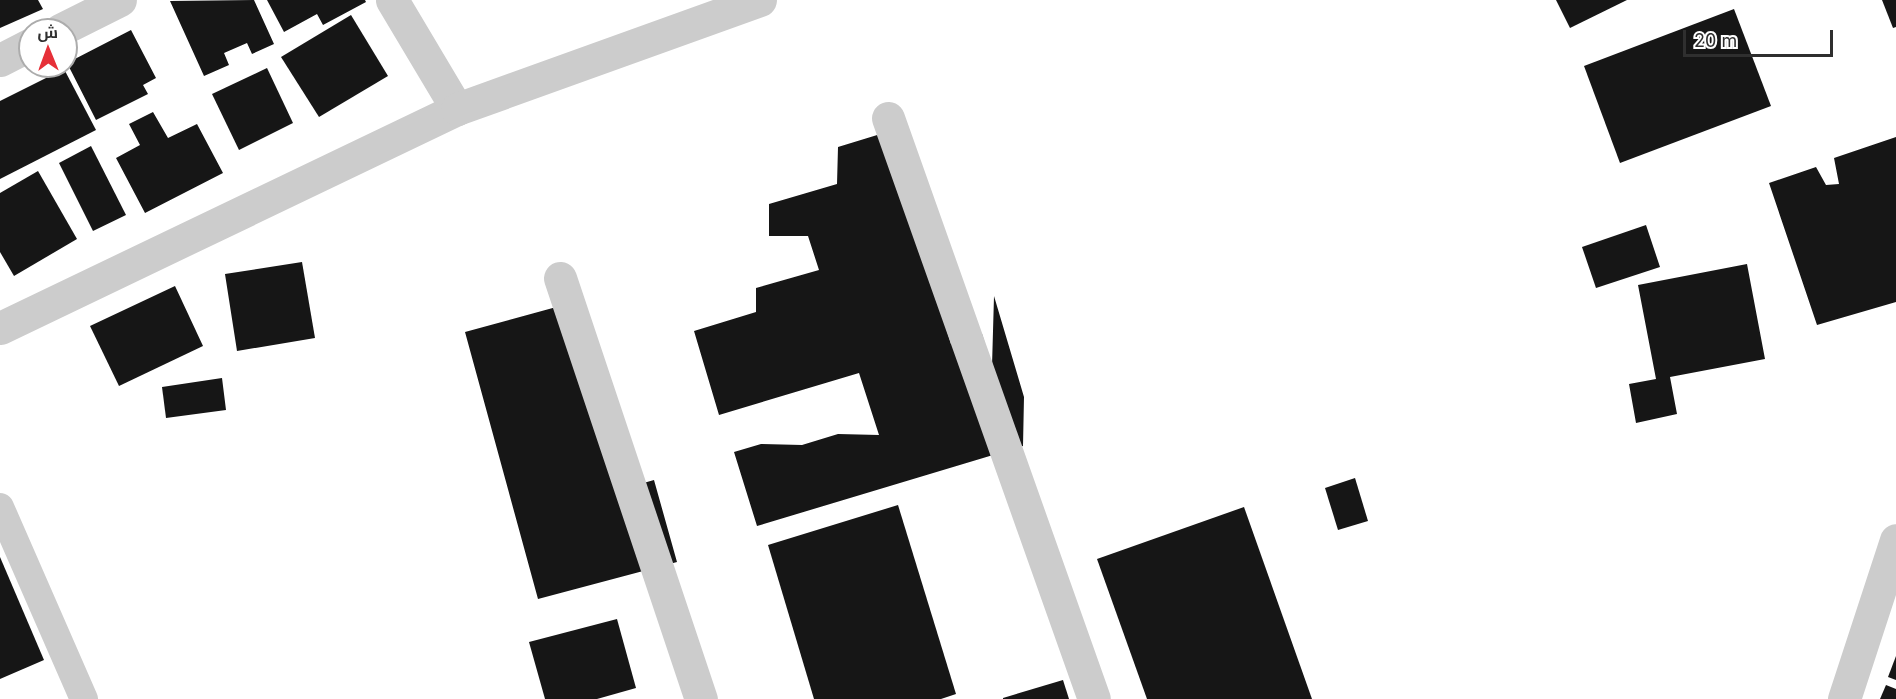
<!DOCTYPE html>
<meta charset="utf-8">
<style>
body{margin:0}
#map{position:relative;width:1896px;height:699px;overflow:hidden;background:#fff;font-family:Inter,Cairo,sans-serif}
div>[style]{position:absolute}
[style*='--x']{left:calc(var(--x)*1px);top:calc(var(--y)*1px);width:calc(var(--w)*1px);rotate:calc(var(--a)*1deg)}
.building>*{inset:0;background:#161616}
.service>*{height:28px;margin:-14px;padding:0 14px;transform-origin:14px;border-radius:14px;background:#ccc}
.minor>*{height:33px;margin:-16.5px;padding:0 16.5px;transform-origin:16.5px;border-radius:16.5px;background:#ccc}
.tertiary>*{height:33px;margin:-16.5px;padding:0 16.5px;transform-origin:16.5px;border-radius:16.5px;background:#ccc}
span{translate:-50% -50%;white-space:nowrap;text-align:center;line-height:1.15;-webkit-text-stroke:6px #fff;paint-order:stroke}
.north{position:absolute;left:18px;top:18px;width:60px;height:60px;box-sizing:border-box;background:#fff;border:2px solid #acacac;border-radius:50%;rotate:359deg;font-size:16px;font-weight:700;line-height:24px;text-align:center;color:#2f2f2f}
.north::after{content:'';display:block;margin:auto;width:21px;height:27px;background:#e63038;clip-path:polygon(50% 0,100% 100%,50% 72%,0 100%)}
.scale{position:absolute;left:1683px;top:30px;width:150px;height:27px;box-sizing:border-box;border:3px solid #2f2f2f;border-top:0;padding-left:8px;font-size:18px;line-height:21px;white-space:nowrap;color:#2f2f2f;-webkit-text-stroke:4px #fff;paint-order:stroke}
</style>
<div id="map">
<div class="building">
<div style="clip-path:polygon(0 0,38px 0,43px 9px,0 28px)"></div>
<div style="clip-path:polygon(254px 0,274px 44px,252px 54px,247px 43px,224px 53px,229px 65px,204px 76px,170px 1px)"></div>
<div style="clip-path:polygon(267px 0,365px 0,366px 2px,323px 25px,317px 14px,284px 32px)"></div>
<div style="clip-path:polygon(1556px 0,1627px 0,1570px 28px)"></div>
<div style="clip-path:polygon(1882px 0,1896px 0,1896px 27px,1893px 28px)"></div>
<div style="clip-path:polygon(1734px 9px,1771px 106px,1620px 163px,1584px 66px)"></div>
<div style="clip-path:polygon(351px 15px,388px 76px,319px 117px,281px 57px)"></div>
<div style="clip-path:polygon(131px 30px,156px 78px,143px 85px,148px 94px,96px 120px,67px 63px)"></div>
<div style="clip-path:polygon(267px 68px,293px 123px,239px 150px,212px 94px)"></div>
<div style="clip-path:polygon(64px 69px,96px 130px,0 179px,0 101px)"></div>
<div style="clip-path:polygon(153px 112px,168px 138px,197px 124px,223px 173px,145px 213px,116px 158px,140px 145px,129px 124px)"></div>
<div style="clip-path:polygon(887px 132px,951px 344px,982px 334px,992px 366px,994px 296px,1024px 397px,1023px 446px,757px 526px,734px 452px,761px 444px,802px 445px,838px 434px,879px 435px,859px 373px,719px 415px,694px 331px,756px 312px,756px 288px,819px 270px,808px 236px,769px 236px,769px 204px,837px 184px,838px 147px)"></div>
<div style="clip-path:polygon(1896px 137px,1896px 302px,1817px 325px,1769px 183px,1816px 167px,1826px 185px,1839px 184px,1834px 158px)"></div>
<div style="clip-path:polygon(91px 146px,126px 215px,93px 231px,59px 163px)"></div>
<div style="clip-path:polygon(38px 171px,77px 239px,14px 276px,0 252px,0 193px)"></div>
<div style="clip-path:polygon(1646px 225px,1660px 267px,1596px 288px,1582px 247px)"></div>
<div style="clip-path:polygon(302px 262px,315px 338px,237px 351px,225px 274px)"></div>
<div style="clip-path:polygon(1747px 264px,1765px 359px,1670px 377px,1677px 414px,1636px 423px,1629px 384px,1656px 379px,1638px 285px)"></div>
<div style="clip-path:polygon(175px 286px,203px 346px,119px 386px,90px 326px)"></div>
<div style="clip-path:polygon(560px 306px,633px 486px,654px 480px,677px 562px,538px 599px,465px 332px)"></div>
<div style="clip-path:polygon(222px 378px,226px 410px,166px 418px,162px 387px)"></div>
<div style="clip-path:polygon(1355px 478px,1368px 521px,1338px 530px,1325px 488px)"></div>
<div style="clip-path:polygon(898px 505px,956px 694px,941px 699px,814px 699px,768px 545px)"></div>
<div style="clip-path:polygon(1244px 507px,1312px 699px,1147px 699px,1097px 559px)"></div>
<div style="clip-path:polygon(0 557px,44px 660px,0 679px)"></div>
<div style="clip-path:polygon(617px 619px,636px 688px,597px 699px,545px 699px,529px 642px)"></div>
<div style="clip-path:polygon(1896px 656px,1896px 680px,1888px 677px)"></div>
<div style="clip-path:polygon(1063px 680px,1069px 699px,1003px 699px,1003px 698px)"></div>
<div style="clip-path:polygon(1886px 685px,1896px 689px,1896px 699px,1880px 699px)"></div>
</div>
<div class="service">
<div style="--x:0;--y:507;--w:210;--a:66.4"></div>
</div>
<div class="minor">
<div style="--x:392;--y:0;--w:127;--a:59.2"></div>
<div style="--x:60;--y:30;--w:67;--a:-26.6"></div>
<div style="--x:0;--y:60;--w:34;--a:-27"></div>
<div style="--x:888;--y:118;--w:616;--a:70.48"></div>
<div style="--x:560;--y:278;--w:444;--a:71.5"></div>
<div style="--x:0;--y:328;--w:507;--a:-25.6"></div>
<div style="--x:457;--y:109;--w:322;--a:-19.8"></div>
</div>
<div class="tertiary">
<div style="--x:1844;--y:699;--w:167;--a:-71.9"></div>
</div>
<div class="north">ش</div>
<div class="scale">20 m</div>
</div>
